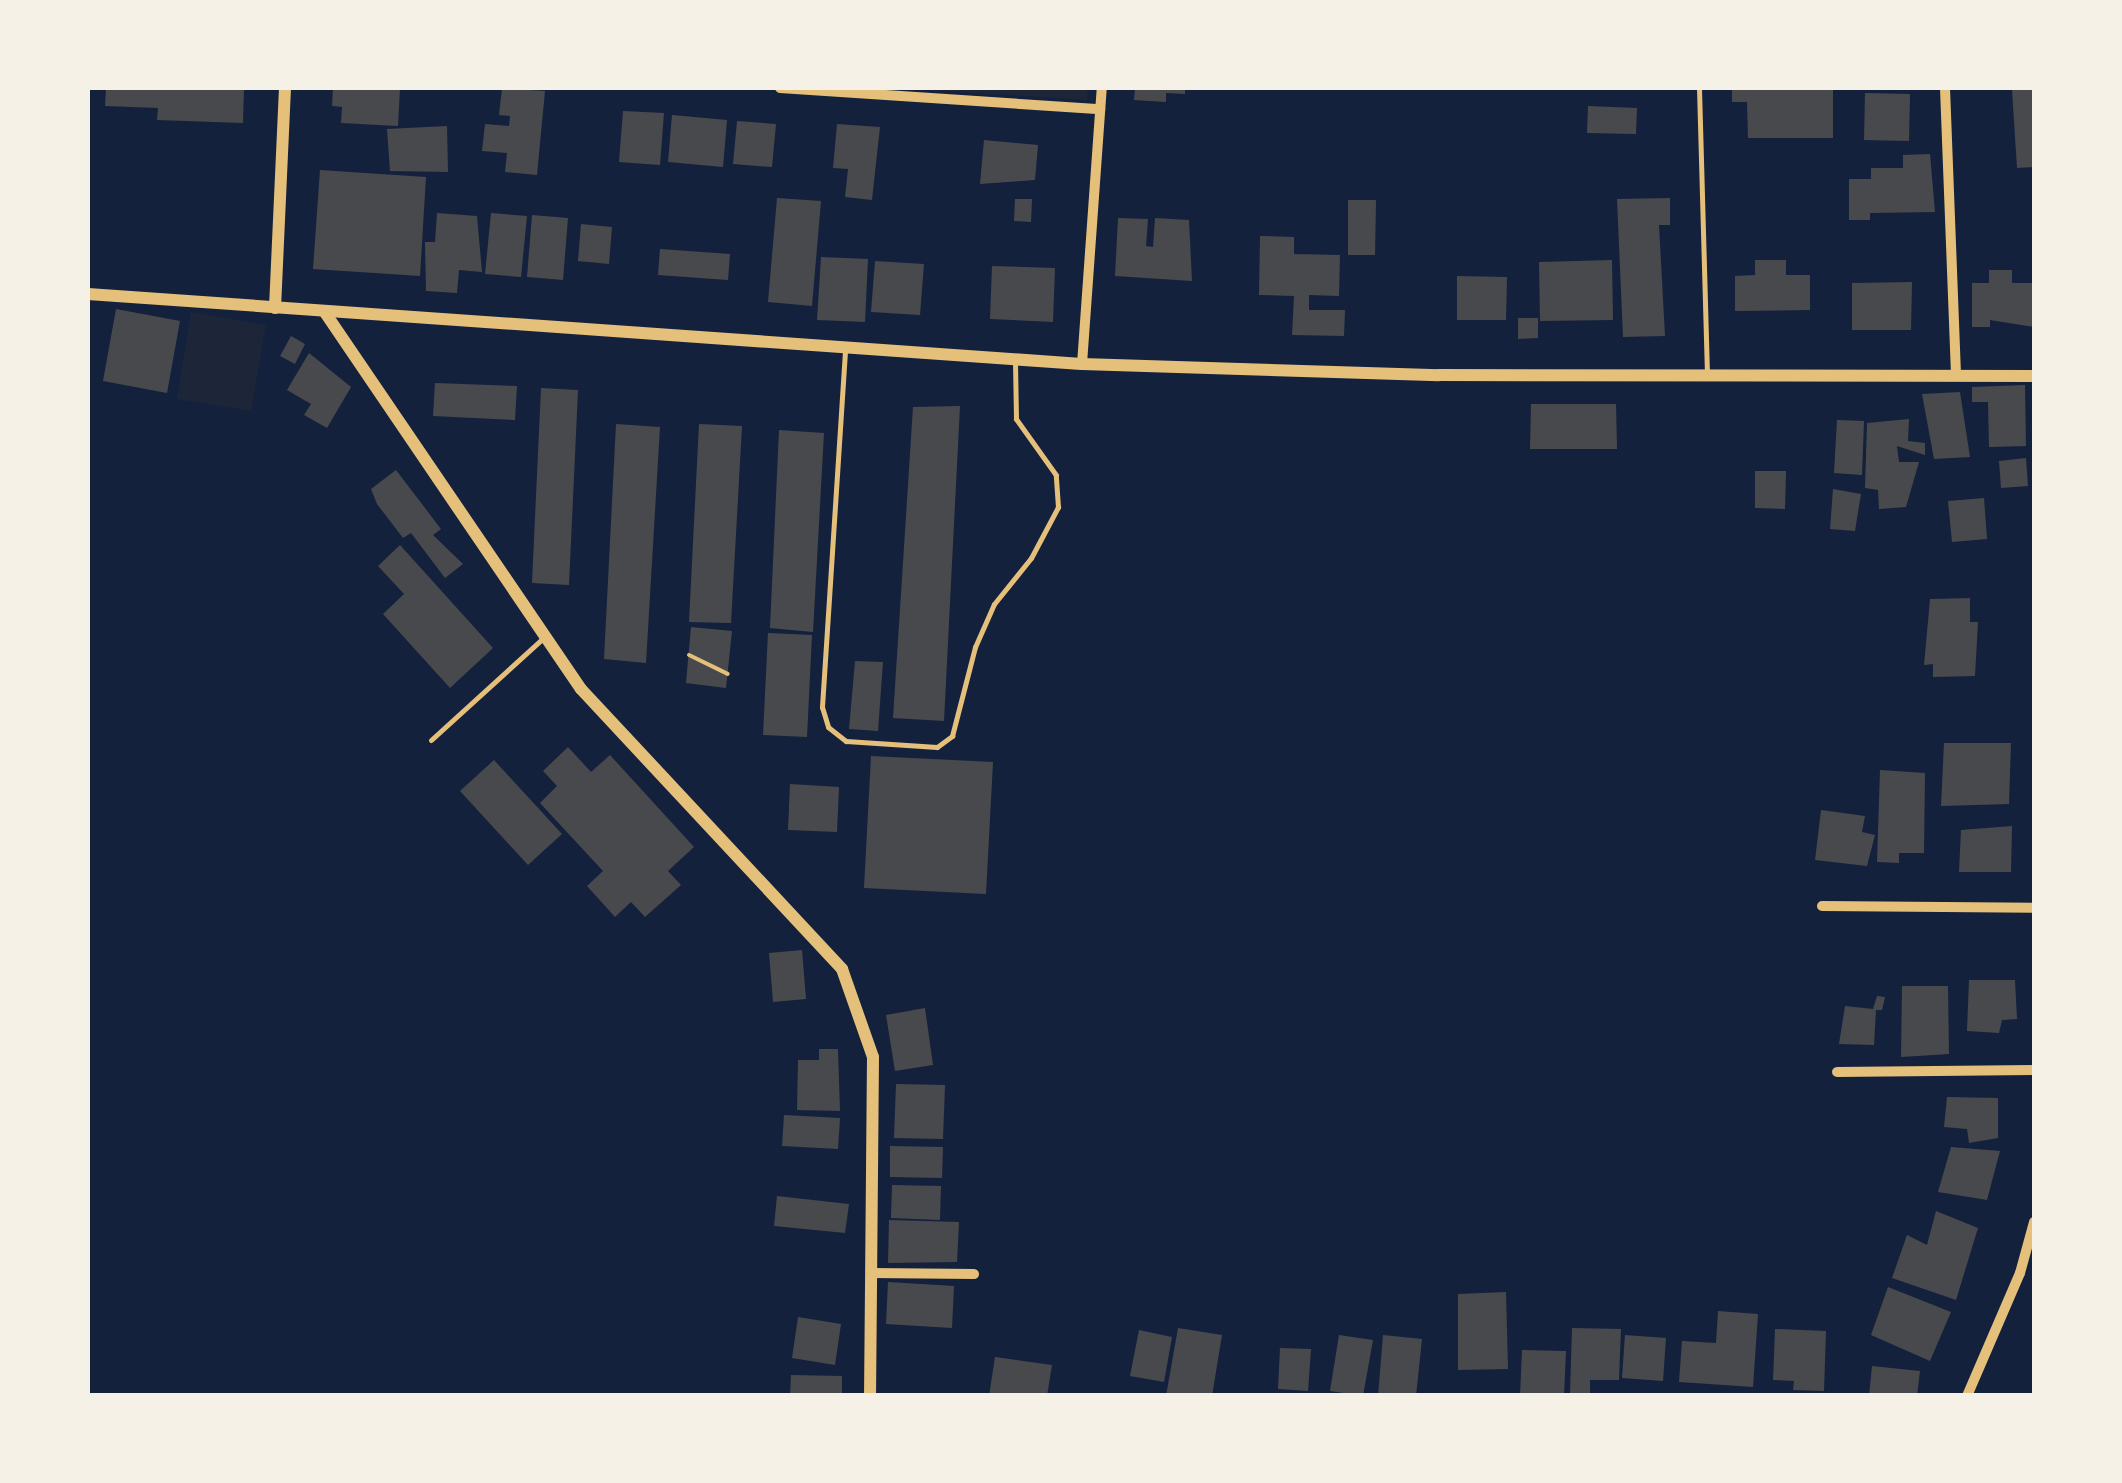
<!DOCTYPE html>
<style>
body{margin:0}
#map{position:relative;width:2122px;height:1483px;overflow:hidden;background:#14213d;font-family:Poppins,sans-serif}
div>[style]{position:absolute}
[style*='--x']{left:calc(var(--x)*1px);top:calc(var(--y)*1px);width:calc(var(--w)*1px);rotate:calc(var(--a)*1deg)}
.green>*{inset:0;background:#1d2539}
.building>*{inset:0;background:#48494c}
.path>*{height:4px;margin:-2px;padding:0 2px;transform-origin:2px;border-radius:2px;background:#e5c07b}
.service>*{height:5px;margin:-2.5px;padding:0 2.5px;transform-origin:2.5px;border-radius:2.5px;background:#e5c07b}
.minor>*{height:10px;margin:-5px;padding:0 5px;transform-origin:5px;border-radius:5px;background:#e5c07b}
.tertiary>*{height:12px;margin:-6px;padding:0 6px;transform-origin:6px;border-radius:6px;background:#e5c07b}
span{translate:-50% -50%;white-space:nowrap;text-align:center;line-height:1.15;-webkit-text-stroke:10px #f6f1e7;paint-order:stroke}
.frame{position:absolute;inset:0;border:90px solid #f6f1e7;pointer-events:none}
</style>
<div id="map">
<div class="green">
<div style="clip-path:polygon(897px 88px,1088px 88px,1087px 100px)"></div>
<div style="clip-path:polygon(191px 312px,266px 325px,251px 411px,177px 399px)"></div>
</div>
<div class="building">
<div style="clip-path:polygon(106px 88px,244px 88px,243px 123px,157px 120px,158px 108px,105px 106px)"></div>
<div style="clip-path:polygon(333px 88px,400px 89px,398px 126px,341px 123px,342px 107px,332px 106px)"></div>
<div style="clip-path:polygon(502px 88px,545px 91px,537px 175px,505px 172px,507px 153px,482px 151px,485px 124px,509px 126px,510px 116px,499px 115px)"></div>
<div style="clip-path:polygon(1135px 88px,1185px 88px,1185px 94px,1166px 93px,1166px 102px,1134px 100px)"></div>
<div style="clip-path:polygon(1732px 88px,1833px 88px,1833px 138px,1748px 138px,1747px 102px,1732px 102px)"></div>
<div style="clip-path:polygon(2034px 89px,2034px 167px,2017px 168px,2012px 90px)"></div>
<div style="clip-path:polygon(1865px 93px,1910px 94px,1909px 141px,1864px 140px)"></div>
<div style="clip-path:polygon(1588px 106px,1637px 108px,1636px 134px,1587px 133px)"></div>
<div style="clip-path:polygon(623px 111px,664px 113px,660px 165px,619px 162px)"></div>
<div style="clip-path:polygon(672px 115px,727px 120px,723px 167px,668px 162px)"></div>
<div style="clip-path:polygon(737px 121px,776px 124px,772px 167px,733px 164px)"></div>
<div style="clip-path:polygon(837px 124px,880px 127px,872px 200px,845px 197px,848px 169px,833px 168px)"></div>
<div style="clip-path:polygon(447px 126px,448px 172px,390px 171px,387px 129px)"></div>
<div style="clip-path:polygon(984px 140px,1038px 145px,1035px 180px,980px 184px)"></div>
<div style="clip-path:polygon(1930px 154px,1935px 212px,1870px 213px,1870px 220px,1849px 220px,1849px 179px,1871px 179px,1871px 168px,1903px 168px,1903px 155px)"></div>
<div style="clip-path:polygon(320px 170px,426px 177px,420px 276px,313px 269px)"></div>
<div style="clip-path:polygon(777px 198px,821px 201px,812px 306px,768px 302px)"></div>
<div style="clip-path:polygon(1670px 198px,1670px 225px,1659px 225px,1665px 336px,1623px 337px,1617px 199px)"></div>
<div style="clip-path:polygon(1015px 199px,1032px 199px,1031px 222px,1014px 221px)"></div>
<div style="clip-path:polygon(1348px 200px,1376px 200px,1375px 255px,1348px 255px)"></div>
<div style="clip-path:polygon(437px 213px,477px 216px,482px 272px,459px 270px,457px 293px,426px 291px,425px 242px,435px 242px)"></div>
<div style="clip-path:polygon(491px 213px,527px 216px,521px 277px,485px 274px)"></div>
<div style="clip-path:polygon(532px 215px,568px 218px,563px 280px,527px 277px)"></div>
<div style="clip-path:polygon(1118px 218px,1148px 219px,1146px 246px,1153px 247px,1155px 218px,1189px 220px,1192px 281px,1115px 276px)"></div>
<div style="clip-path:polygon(581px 224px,612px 227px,609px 264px,578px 261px)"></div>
<div style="clip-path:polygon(1260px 236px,1294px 237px,1294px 254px,1340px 255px,1339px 296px,1309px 295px,1309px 310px,1345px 310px,1344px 336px,1292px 335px,1294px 296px,1259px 295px)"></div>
<div style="clip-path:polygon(660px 249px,730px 254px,728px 280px,658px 275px)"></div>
<div style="clip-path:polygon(821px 257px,868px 259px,865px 322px,817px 320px)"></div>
<div style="clip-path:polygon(1612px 260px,1613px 320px,1540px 321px,1539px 262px)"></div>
<div style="clip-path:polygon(1755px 260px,1786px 260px,1786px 275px,1810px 275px,1810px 310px,1735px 311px,1735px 276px,1755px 275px)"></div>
<div style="clip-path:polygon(875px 261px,924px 264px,920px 315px,871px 312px)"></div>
<div style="clip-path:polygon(992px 266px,1055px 268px,1053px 322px,990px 319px)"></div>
<div style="clip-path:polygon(1989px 270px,2012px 270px,2012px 283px,2034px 283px,2034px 327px,1990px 320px,1990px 327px,1972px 327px,1972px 283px,1989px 283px)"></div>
<div style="clip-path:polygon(1457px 276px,1507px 277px,1506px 320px,1457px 320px)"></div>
<div style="clip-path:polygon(1912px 282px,1911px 330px,1852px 330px,1852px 283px)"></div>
<div style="clip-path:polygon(116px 309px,180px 321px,167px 393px,103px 381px)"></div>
<div style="clip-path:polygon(1518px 318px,1538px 318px,1538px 338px,1518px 339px)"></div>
<div style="clip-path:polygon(291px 336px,305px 344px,295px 364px,280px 356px)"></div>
<div style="clip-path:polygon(309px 353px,351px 387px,327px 428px,304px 415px,311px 404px,287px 390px)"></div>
<div style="clip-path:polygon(435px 383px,517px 386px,515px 420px,433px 416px)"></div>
<div style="clip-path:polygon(2025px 385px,2026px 446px,1989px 447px,1988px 402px,1972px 402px,1972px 387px)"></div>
<div style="clip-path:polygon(541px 388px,578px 390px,569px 585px,532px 583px)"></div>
<div style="clip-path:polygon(1960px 392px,1970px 457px,1934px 459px,1922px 394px)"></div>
<div style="clip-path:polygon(1531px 404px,1616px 404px,1617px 449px,1530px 449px)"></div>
<div style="clip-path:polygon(960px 406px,944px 721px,893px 718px,913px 407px)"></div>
<div style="clip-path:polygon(1909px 419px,1908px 441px,1925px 443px,1925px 455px,1897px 446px,1899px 462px,1919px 462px,1906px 507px,1879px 509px,1878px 490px,1865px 488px,1867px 423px)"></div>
<div style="clip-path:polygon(1837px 420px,1864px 421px,1862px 475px,1834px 473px)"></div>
<div style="clip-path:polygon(616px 424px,660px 427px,646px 663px,604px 659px)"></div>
<div style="clip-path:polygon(699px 424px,742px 426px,731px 623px,689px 622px)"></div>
<div style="clip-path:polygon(779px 430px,824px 433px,813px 632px,770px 628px)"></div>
<div style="clip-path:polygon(2026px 458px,2028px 486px,2001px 488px,1999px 461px)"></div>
<div style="clip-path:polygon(396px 470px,441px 529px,433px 535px,463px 564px,445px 578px,411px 533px,403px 538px,377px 504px,371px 489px)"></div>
<div style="clip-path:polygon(1755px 471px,1786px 471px,1785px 509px,1755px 508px)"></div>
<div style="clip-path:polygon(1833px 489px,1861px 494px,1855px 531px,1830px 529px)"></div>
<div style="clip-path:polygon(1984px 498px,1987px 539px,1952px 542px,1948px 501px)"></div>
<div style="clip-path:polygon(400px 545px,493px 648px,450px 688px,383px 614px,404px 594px,378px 566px)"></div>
<div style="clip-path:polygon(1970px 598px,1970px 622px,1978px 622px,1975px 676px,1933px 677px,1933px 664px,1924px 665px,1930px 599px)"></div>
<div style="clip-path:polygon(691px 627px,732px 631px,726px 688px,686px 683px)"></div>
<div style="clip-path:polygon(768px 633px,812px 635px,807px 737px,763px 735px)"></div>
<div style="clip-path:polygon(855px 661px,883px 662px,878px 731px,849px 729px)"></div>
<div style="clip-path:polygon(1944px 743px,2011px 743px,2009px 804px,1941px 806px)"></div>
<div style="clip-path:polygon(568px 747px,591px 772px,610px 755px,694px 847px,668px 871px,681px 885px,645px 917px,631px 902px,615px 917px,587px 886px,603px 871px,540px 803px,557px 786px,543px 771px)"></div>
<div style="clip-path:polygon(871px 756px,993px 762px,986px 894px,864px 888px)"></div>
<div style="clip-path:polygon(494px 760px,562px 834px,528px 865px,460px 791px)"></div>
<div style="clip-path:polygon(1880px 770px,1925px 773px,1924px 853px,1899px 853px,1899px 863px,1877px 862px)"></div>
<div style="clip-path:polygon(790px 784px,839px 787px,837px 832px,788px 830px)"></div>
<div style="clip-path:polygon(1821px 810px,1865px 816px,1862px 832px,1875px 835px,1867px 866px,1815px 860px)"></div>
<div style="clip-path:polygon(2012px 826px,2011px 872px,1959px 872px,1961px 830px)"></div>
<div style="clip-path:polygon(802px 950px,806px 999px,773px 1002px,769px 953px)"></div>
<div style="clip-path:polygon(1969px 980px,2015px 980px,2017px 1019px,2002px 1020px,1999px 1033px,1967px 1031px)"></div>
<div style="clip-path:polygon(1902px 986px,1948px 986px,1949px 1054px,1901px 1057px)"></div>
<div style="clip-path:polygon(1877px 996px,1885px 997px,1882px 1010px,1876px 1010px,1874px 1045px,1839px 1044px,1845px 1006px,1873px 1009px)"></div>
<div style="clip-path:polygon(925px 1008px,933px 1065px,895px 1071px,886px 1015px)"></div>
<div style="clip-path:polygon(819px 1049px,838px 1049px,840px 1111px,797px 1110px,798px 1060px,819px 1060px)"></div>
<div style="clip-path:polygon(896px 1084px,945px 1085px,943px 1139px,894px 1138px)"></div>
<div style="clip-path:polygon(1947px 1097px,1998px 1098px,1998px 1138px,1969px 1143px,1967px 1129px,1944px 1127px)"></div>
<div style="clip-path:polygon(784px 1115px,840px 1118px,838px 1149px,782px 1146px)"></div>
<div style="clip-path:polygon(890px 1146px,943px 1147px,942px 1178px,890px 1177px)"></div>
<div style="clip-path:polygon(1951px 1147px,2000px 1151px,1987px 1200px,1938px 1192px)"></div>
<div style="clip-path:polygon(892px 1185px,941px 1186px,940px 1220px,891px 1218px)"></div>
<div style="clip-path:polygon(777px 1196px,849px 1204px,845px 1233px,774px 1226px)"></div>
<div style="clip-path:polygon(1936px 1211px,1978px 1228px,1956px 1300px,1892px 1278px,1907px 1235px,1927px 1245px)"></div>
<div style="clip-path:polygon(889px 1220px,959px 1222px,957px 1262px,888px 1263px)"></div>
<div style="clip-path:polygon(888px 1282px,954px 1286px,952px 1328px,886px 1324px)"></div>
<div style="clip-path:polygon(1888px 1287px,1951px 1312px,1930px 1361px,1871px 1335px)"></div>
<div style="clip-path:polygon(1506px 1292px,1508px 1369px,1458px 1370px,1458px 1294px)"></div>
<div style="clip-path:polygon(1718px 1311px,1758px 1314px,1753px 1387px,1679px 1382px,1682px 1341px,1716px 1343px)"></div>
<div style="clip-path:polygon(798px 1317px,841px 1324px,835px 1365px,792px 1358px)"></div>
<div style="clip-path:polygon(1178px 1328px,1222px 1335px,1212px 1396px,1166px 1396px)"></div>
<div style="clip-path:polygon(1572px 1328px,1621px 1329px,1619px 1380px,1590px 1380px,1590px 1393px,1570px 1393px)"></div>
<div style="clip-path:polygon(1775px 1329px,1826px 1331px,1824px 1391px,1793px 1390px,1794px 1381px,1773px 1380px)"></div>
<div style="clip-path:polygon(1139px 1330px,1172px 1337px,1164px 1382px,1130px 1376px)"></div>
<div style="clip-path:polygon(1339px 1335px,1373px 1340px,1363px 1396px,1330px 1391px)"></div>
<div style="clip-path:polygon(1383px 1335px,1422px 1339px,1416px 1396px,1378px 1396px)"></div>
<div style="clip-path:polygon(1625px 1335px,1666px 1338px,1663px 1381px,1622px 1378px)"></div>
<div style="clip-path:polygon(1280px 1348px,1311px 1349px,1308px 1391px,1278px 1389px)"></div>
<div style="clip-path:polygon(1522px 1350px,1566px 1351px,1564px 1396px,1520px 1396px)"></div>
<div style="clip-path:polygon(995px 1357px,1052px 1365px,1047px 1396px,989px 1396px)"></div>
<div style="clip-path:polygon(1872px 1366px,1920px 1371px,1917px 1396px,1869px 1396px)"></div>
<div style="clip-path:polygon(791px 1375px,842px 1376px,842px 1396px,790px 1396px)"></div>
</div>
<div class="path">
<div style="--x:689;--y:655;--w:43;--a:26"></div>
</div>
<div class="service">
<div style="--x:1699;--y:88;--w:284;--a:88.4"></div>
<div style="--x:845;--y:351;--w:357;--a:93.7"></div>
<div style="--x:822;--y:707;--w:21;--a:73"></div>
<div style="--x:828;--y:727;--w:23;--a:38"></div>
<div style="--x:846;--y:741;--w:91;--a:3.8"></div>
<div style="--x:937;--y:747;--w:19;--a:-36"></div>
<div style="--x:952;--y:736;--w:92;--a:-75.5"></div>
<div style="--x:975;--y:647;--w:47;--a:-66.2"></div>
<div style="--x:994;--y:604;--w:59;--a:-51.2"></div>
<div style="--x:1031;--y:558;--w:58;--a:-62.1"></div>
<div style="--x:1058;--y:507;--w:32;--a:-94"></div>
<div style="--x:1056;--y:475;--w:69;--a:-125.5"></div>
<div style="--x:1016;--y:419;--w:59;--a:-91"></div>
<div style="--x:431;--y:740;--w:150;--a:-42.3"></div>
</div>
<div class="minor">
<div style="--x:780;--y:88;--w:321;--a:3.8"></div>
<div style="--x:1945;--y:88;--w:287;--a:87.8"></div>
<div style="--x:1082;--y:364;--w:277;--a:-85.9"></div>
<div style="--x:1822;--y:906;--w:212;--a:0.5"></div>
<div style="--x:1837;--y:1072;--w:197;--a:-0.6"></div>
<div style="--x:871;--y:1273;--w:103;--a:0.6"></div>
<div style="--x:1967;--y:1396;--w:134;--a:-66.7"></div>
<div style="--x:2020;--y:1273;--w:53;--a:-74.6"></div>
</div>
<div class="tertiary">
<div style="--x:88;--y:294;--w:996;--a:4.03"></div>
<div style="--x:1082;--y:364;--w:357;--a:1.8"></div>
<div style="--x:1439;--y:375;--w:595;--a:0.1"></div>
<div style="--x:275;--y:308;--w:220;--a:-87.4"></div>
<div style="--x:324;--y:311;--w:457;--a:55.8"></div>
<div style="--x:581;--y:689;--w:383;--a:47"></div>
<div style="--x:842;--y:969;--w:93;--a:70.6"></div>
<div style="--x:873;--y:1057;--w:339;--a:90.5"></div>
</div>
<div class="frame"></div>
</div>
